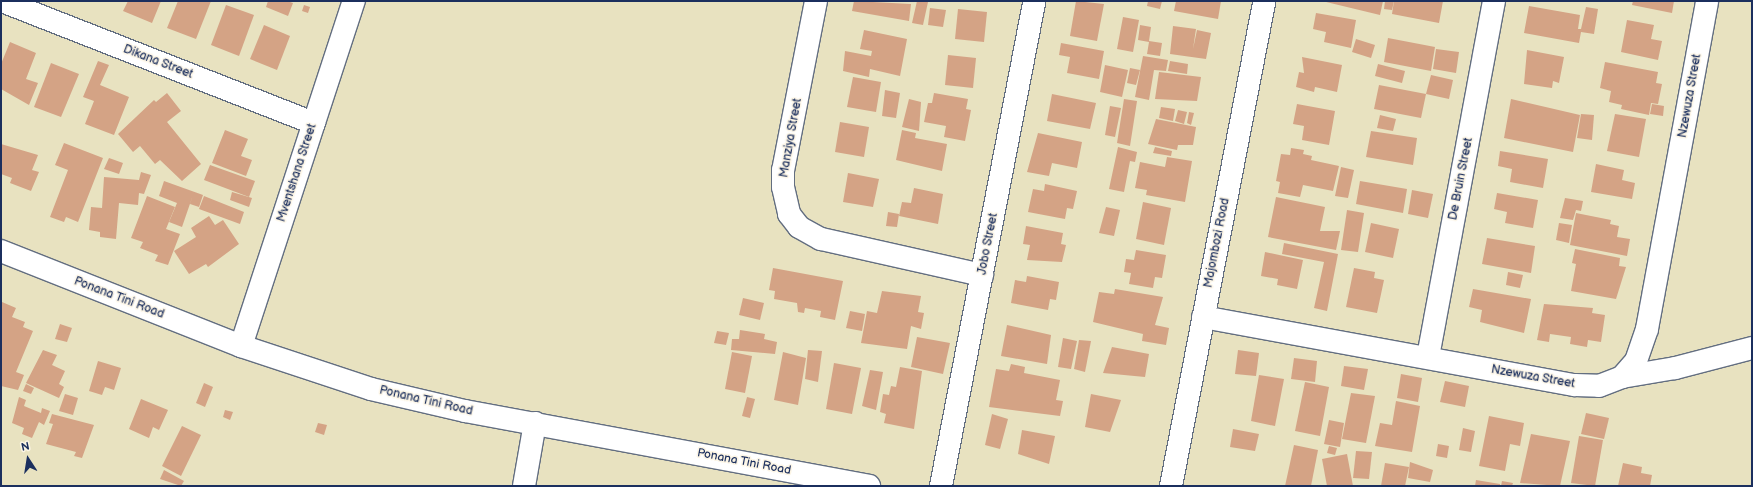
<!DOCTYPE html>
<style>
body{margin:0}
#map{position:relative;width:1753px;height:487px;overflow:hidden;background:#e8e2c0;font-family:"Balsamiq Sans",sans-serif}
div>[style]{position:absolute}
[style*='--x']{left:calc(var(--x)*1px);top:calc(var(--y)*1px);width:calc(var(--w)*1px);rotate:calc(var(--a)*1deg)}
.building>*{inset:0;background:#d4a385}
.roads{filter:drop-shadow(1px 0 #636e80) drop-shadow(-1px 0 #636e80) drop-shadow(0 1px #636e80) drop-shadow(0 -1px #636e80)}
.minor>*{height:22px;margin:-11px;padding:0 11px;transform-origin:11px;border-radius:11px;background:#fff}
span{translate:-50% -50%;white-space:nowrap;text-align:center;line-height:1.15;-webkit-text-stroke:3px #fcf5e5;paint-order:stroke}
.street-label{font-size:12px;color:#1b2f5e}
.frame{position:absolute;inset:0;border:2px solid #1b2f5e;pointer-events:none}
.north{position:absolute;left:8px;top:439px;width:40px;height:40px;-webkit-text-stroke:3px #fcf5e5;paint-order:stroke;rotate:348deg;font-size:11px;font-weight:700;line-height:16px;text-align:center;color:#1b2f5e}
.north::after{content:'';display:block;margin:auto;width:14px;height:18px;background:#1b2f5e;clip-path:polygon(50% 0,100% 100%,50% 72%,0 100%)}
</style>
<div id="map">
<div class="building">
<div style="clip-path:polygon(128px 1px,161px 1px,152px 23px,123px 11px)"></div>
<div style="clip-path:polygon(178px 1px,211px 1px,196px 39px,167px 28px)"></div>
<div style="clip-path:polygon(268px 1px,287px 1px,293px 3px,288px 16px,266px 7px)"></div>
<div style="clip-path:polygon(854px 1px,911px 4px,909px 21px,852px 11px)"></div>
<div style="clip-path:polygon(917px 1px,928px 2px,923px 25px,912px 23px)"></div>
<div style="clip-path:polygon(1076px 1px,1104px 4px,1097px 41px,1070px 36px)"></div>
<div style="clip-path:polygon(1148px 1px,1162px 1px,1160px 9px,1147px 6px)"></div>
<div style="clip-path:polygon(1176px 1px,1221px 1px,1218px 19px,1174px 11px)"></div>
<div style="clip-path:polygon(1322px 1px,1383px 1px,1380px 15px)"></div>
<div style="clip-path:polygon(1385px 1px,1394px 1px,1392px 10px,1384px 9px)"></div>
<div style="clip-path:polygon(1394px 1px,1443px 1px,1439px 23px,1392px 14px)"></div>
<div style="clip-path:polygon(1633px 1px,1674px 1px,1672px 13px,1632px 5px)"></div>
<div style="clip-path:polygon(226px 5px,254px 15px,239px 56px,211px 45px)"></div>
<div style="clip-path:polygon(304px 5px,310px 7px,308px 13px,302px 11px)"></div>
<div style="clip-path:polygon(1529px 6px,1580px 15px,1578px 29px,1581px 29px,1586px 7px,1598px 9px,1594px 34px,1581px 32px,1579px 43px,1524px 33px)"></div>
<div style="clip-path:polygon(930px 8px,946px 10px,943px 27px,928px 25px)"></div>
<div style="clip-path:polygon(958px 9px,987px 12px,984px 42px,955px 39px)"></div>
<div style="clip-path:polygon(1316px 13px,1356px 20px,1351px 48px,1324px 42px,1326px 32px,1313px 29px)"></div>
<div style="clip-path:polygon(1123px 17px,1139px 20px,1133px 52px,1117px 49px)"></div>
<div style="clip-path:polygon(1627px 20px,1654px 25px,1651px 39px,1662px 41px,1658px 60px,1621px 52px)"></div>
<div style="clip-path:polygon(264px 25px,290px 36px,277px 70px,250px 59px)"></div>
<div style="clip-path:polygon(1140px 25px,1151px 27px,1149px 41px,1162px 43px,1160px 56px,1147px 54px,1149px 42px,1138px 40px)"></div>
<div style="clip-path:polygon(1173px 26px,1196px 29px,1193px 49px,1197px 30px,1211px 33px,1206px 59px,1170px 54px)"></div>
<div style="clip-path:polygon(864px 30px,907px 39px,900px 76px,870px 69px,869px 77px,843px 71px,845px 51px,871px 56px,872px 51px,860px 49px)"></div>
<div style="clip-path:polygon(1388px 38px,1435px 47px,1431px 71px,1384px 62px)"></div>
<div style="clip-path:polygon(1356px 39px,1375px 45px,1371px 58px,1352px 52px)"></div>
<div style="clip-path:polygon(10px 42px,36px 53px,26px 79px,38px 83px,29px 105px,1px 89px,1px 64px)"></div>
<div style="clip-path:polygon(1061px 43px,1104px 51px,1099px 79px,1067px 73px,1070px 57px,1059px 55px)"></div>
<div style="clip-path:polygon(1436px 49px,1459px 52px,1456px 73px,1433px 69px)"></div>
<div style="clip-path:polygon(1527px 50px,1564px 57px,1559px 83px,1553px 81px,1552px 88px,1524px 84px)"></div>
<div style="clip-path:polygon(948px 55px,976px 58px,973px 88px,945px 85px)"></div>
<div style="clip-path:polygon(1143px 56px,1168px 60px,1166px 71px,1154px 70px,1149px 100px,1135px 97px)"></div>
<div style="clip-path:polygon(1302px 57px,1342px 65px,1337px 92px,1315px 87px,1314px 92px,1296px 87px,1299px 72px,1304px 73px)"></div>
<div style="clip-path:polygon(98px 61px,109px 65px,100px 85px,129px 97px,114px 135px,85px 124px,94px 101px,83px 97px)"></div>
<div style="clip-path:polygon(1170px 61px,1188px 64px,1187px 74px,1168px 71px)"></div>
<div style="clip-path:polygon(1605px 62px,1658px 72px,1656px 83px,1662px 84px,1658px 104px,1651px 103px,1649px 115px,1621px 109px,1622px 105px,1609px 102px,1611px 91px,1600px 88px)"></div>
<div style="clip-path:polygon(51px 63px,79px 74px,61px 117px,34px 107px)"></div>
<div style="clip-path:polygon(1378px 64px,1405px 71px,1402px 83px,1375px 76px)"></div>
<div style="clip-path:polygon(1105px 65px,1128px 70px,1122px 97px,1100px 92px)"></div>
<div style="clip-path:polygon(1130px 68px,1140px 70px,1136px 85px,1127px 83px)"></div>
<div style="clip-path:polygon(1159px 72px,1201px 77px,1197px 101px,1155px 99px)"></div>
<div style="clip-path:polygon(1431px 75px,1453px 80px,1449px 99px,1426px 94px)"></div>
<div style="clip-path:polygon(853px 77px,881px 82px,876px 112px,847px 107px)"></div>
<div style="clip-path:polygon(1379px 85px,1426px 94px,1421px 118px,1374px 109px)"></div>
<div style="clip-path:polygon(885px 90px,900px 93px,896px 118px,882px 116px)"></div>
<div style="clip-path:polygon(167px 93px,181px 111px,167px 122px,201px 164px,182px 181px,160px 160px,155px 164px,140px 146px,133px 152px,118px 134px,154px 100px,156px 102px)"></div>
<div style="clip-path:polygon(934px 93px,968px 99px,966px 109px,971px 110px,965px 141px,944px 137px,946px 126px,924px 122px,928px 103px,932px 103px)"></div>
<div style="clip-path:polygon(1052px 94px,1096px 103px,1090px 129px,1047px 121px)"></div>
<div style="clip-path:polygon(909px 99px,921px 102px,919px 131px,902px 127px)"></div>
<div style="clip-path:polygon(1124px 99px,1137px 101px,1130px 146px,1117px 143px)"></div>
<div style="clip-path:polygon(1511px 99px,1580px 115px,1573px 152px,1504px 138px)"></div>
<div style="clip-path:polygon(1297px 104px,1335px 111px,1329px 145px,1302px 140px,1304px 126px,1293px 124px)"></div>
<div style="clip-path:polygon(1652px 104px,1664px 106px,1663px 116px,1650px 114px)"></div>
<div style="clip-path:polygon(1110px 106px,1121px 108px,1115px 137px,1105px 135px)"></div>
<div style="clip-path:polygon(1161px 107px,1175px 109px,1173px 121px,1159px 118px)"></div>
<div style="clip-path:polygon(1178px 110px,1187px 112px,1184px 124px,1175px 121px)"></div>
<div style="clip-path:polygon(1189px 112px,1194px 113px,1191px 125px,1187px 123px)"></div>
<div style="clip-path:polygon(1581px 114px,1594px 115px,1592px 140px,1577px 138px)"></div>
<div style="clip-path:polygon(1615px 114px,1646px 119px,1639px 157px,1607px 151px)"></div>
<div style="clip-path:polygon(1380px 115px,1396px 119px,1393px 131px,1377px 128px)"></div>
<div style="clip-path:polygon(1156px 119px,1196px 127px,1193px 145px,1178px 145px,1177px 150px,1148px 144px)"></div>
<div style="clip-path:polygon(840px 122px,869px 127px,864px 157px,835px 152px)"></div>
<div style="clip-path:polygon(225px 130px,248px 139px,241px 156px,252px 160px,246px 176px,212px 163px)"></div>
<div style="clip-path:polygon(902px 130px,916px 133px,915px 138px,947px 144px,942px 171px,896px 160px)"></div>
<div style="clip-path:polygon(1371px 131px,1417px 138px,1413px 165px,1366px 157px)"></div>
<div style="clip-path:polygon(1038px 133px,1082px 142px,1077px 168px,1052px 163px,1049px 176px,1027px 172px)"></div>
<div style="clip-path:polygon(64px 143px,103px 158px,78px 222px,66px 217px,64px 222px,50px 217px,68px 170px,55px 165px)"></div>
<div style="clip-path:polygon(1px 144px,38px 155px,32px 170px,39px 172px,31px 191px,10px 183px,12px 178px,1px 174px)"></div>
<div style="clip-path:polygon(1118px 147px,1137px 152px,1135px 162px,1130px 161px,1124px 192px,1109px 189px)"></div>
<div style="clip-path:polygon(1155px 147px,1172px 151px,1171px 156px,1153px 153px)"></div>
<div style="clip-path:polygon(1291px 148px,1304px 150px,1303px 154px,1312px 156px,1311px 160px,1339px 166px,1333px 191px,1303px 185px,1300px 197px,1278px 193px,1280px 182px,1276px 181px,1281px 154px,1290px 155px)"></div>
<div style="clip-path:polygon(1500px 151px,1548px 159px,1543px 188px,1510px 182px,1512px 169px,1498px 166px)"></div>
<div style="clip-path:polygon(1167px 157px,1192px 161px,1185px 202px,1146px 195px,1147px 190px,1135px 188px,1140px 162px,1165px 167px)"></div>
<div style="clip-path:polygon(109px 158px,123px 163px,119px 174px,104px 169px)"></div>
<div style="clip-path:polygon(1596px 164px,1624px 170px,1622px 180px,1635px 183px,1632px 199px,1591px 192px)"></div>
<div style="clip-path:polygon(210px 165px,255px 181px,249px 197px,204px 180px)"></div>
<div style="clip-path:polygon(1341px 167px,1354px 170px,1348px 198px,1335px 196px)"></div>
<div style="clip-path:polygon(141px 172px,151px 175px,144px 194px,139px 193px,138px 205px,119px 203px,116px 239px,100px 237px,100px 232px,89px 230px,91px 207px,102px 208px,104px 177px,139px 180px)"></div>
<div style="clip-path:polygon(848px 173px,879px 179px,873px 207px,843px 202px)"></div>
<div style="clip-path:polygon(164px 181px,203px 195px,199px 207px,190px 204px,193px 195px,182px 227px,169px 222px,177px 203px,159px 196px)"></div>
<div style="clip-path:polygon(1360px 181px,1407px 189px,1403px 213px,1356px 204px)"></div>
<div style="clip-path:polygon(1045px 184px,1077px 191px,1073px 209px,1067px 208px,1065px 219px,1028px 212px,1033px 189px,1044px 191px)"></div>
<div style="clip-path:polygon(914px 188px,943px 194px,938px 224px,899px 216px,902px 202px,911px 203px)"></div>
<div style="clip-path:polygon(1412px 190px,1433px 194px,1428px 218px,1408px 214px)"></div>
<div style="clip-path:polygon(232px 192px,252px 198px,249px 207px,230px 200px)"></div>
<div style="clip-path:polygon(1497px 193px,1538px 200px,1533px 228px,1505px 223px,1507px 212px,1494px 209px)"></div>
<div style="clip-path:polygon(147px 196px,175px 207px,166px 229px,180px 234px,168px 265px,155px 261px,158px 255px,140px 248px,143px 242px,131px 238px)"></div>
<div style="clip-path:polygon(204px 196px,244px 212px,240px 224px,199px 209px)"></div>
<div style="clip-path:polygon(1276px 197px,1325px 207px,1320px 231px,1340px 231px,1336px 250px,1268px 237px)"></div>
<div style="clip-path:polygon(1565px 198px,1583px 201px,1581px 211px,1576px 210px,1573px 220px,1560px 218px)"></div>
<div style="clip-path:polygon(1143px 202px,1171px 208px,1164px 245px,1136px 239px)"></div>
<div style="clip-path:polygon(1106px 207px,1120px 210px,1114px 236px,1099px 233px)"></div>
<div style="clip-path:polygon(1347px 210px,1364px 213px,1358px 252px,1341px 250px)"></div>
<div style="clip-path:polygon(888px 212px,899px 214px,897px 227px,886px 226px)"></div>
<div style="clip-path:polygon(1576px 213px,1611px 220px,1610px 224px,1619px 226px,1617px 237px,1630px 239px,1627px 256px,1570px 245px)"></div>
<div style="clip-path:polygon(209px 216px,215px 225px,223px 220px,239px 244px,208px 267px,206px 264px,189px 274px,174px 251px,196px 237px,191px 228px)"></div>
<div style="clip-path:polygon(1371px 223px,1399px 229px,1393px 258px,1365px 252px)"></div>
<div style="clip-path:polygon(1559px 223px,1572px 225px,1569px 243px,1556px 240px)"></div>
<div style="clip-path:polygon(1026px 226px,1063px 233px,1061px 244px,1066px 245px,1062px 262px,1027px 260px,1030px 245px,1023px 244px)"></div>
<div style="clip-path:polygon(1487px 238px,1535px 246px,1531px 273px,1482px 264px)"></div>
<div style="clip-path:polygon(1284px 243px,1338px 254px,1327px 311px,1314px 308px,1324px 262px,1282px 254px)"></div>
<div style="clip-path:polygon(1575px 249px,1620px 258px,1619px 266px,1626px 267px,1616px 299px,1571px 291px,1576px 264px,1572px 263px)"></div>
<div style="clip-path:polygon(1136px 250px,1166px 255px,1162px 278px,1155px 277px,1153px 288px,1129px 284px,1131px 273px,1124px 272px,1126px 259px,1134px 260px)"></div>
<div style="clip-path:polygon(1265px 252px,1303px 260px,1297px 289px,1277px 285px,1278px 279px,1261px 276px)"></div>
<div style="clip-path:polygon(773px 268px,843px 281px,835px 320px,820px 317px,821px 311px,805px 308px,804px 313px,798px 312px,797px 303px,774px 299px,775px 291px,769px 290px)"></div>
<div style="clip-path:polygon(1354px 268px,1375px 272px,1374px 278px,1384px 280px,1377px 313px,1346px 307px)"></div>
<div style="clip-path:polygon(1508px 272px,1523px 275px,1520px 288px,1506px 285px)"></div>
<div style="clip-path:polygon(1027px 276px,1059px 282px,1056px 300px,1050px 299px,1048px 310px,1011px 303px,1015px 280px,1026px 282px)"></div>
<div style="clip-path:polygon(1115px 289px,1163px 297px,1155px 325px,1169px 328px,1166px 345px,1142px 341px,1143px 334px,1093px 322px,1099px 292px,1114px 294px)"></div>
<div style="clip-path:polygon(1473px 289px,1531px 299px,1524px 333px,1480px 322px,1482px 310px,1469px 307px)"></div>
<div style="clip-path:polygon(882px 291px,921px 296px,918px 312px,924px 313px,921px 329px,911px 326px,907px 349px,861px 343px,867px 311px,877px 313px)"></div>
<div style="clip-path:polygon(743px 298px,764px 303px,760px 320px,739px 315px)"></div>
<div style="clip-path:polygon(2px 302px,16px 308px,12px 317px,25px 322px,23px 327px,33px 331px,16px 372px,24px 375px,18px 390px,1px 386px)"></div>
<div style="clip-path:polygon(1544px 304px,1593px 308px,1592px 313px,1605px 315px,1601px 342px,1588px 340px,1587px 347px,1570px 344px,1571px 337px,1550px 334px,1549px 342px,1537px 340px)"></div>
<div style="clip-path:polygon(850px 311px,865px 314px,862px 331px,846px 328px)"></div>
<div style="clip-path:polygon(60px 324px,72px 328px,67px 342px,55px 339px)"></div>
<div style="clip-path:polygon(1007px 325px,1051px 335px,1047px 364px,1001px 356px)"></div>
<div style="clip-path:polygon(740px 330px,765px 334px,764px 339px,777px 342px,775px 354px,731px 350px,732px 339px,739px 339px)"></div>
<div style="clip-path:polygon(717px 331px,729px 333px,726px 345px,714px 343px)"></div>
<div style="clip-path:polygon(917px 337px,950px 343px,943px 374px,911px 367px)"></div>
<div style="clip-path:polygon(1063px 338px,1077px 341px,1071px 369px,1058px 367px)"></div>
<div style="clip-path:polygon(1079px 340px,1091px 341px,1085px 372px,1074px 369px)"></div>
<div style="clip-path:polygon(1112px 347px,1149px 354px,1145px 377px,1103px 373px)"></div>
<div style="clip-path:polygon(43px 350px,57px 355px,52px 365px,65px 371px,59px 384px,64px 387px,59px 398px,26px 383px)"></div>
<div style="clip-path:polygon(808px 350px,822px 351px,818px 382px,805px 379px)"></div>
<div style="clip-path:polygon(1238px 350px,1259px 353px,1256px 376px,1235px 374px)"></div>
<div style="clip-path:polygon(732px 352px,752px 356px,745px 393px,725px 389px)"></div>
<div style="clip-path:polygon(783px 352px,806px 358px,798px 405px,774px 400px)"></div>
<div style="clip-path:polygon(1294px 358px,1317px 361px,1315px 382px,1291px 379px)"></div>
<div style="clip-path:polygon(98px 361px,121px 368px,114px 390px,105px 387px,102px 395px,89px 391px)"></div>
<div style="clip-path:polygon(834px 363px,861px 368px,852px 414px,826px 409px)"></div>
<div style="clip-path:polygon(1011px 364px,1025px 367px,1024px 373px,1060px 380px,1056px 400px,1063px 401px,1060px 416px,989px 407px,996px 369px,1009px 371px)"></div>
<div style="clip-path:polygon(1344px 366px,1368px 369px,1364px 390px,1341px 386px)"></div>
<div style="clip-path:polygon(900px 367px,922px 371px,914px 429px,884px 423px,886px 414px,880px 412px,883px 394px,889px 395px,891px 386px,896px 387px)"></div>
<div style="clip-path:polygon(870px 370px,883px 372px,876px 410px,862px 406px)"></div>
<div style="clip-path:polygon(1401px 374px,1422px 378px,1418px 402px,1397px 398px)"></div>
<div style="clip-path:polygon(1259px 375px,1284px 379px,1275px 426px,1251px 421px)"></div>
<div style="clip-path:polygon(1445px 381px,1469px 386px,1465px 407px,1440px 402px)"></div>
<div style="clip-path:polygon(1305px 382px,1329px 387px,1320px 436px,1295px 431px)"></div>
<div style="clip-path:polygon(204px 383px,213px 387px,205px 407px,196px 403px)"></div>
<div style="clip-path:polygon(26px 384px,34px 388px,31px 394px,23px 391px)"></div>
<div style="clip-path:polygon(1351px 393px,1375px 396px,1366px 443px,1342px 439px)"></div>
<div style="clip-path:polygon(65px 394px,78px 398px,73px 415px,59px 411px)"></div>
<div style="clip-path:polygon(1091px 394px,1121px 400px,1110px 432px,1085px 427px)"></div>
<div style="clip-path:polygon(19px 397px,26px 400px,24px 406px,41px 413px,42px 408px,50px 411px,44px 425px,39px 422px,32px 438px,22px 434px,24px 428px,12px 423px)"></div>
<div style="clip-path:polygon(747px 397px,755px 399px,750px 418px,742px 416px)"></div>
<div style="clip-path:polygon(141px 399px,168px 410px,159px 430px,153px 427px,149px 438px,129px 429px)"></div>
<div style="clip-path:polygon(1396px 401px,1420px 406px,1412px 452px,1375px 446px,1380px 423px,1392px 425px)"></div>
<div style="clip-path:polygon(225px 410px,233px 412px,230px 420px,223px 417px)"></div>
<div style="clip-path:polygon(1586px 413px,1609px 418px,1604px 439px,1581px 434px)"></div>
<div style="clip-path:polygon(52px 414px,94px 425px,82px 458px,74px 456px,76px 452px,46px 444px,53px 424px,49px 423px)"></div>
<div style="clip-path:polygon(992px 414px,1008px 419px,1000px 449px,985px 445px)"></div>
<div style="clip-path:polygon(1489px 416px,1524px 423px,1520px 446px,1510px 444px,1505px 471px,1479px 466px)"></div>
<div style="clip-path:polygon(1329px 420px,1344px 423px,1340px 447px,1324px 444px)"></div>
<div style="clip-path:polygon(318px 423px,327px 425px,324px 435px,315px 432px)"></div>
<div style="clip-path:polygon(182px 426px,201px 435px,181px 476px,162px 466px)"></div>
<div style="clip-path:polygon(1463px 428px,1475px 431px,1471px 452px,1459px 450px)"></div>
<div style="clip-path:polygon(1233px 429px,1259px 434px,1255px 451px,1230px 447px)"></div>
<div style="clip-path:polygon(1022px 430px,1055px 436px,1049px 464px,1018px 454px)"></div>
<div style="clip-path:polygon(1531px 434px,1570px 441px,1560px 486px,1520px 483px)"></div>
<div style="clip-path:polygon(1579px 436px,1603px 440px,1595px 486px,1571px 483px)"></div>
<div style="clip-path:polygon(1438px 444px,1449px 446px,1447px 458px,1436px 456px)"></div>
<div style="clip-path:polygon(1294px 445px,1318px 450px,1311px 486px,1285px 486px)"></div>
<div style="clip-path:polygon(1329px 446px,1337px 448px,1335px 455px,1327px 453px)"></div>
<div style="clip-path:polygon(1356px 451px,1372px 452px,1369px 479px,1353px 478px)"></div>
<div style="clip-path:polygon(1347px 454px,1353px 486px,1327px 486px,1322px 459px)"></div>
<div style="clip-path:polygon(1410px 462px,1433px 470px,1430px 482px,1408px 478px)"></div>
<div style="clip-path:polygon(1385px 463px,1409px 467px,1405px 486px,1381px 486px)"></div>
<div style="clip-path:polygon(1623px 463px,1642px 467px,1641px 473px,1652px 475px,1650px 486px,1618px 486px)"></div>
<div style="clip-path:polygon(164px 470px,184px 481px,181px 486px,160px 479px)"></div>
<div style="clip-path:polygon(1476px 480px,1500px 484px,1500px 486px,1475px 486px)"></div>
<div style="clip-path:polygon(1502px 481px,1513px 483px,1512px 486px,1501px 486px)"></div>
</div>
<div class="roads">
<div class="minor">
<div style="--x:2;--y:1;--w:335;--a:21.4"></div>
<div style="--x:816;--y:1;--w:172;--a:101"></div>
<div style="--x:783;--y:170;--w:17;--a:90"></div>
<div style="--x:783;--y:187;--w:28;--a:77"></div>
<div style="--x:789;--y:214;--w:16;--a:52"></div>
<div style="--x:799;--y:227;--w:25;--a:29"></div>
<div style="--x:821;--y:239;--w:165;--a:12.6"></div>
<div style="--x:1;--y:251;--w:258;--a:21.6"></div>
<div style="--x:241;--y:346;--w:137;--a:18.3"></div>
<div style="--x:371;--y:389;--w:97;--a:13.2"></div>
<div style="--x:465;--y:411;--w:411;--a:10.5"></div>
<div style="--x:1203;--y:317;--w:378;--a:10.4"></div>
<div style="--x:1575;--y:385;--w:24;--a:2"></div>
<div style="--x:1599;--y:386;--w:25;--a:-21"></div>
<div style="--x:1622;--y:377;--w:21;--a:-49"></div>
<div style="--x:1636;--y:361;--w:34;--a:-71"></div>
<div style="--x:1647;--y:329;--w:333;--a:-79.6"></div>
<div style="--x:241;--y:346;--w:363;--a:-71.9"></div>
<div style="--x:1428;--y:357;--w:362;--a:-79.5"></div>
<div style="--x:1622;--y:377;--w:54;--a:-9.6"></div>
<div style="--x:1675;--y:368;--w:80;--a:-14.6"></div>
<div style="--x:524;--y:486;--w:64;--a:-80.1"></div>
<div style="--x:941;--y:486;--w:494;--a:-79.1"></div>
<div style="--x:1171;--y:486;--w:494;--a:-79.1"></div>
</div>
</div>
<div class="street-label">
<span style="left:158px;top:62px;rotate:21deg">Dikana Street</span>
<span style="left:1690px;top:96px;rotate:-80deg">Nzewuza Street</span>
<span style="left:791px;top:138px;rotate:-80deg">Manziya Street</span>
<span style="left:297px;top:173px;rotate:-72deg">Mventshana Street</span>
<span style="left:1461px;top:179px;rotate:-79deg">De Bruin Street</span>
<span style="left:1217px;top:243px;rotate:-79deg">Majombozi Road</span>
<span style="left:988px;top:244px;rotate:-79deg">Jobo Street</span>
<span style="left:119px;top:298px;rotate:21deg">Ponana Tini Road</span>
<span style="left:1533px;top:377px;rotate:10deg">Nzewuza Street</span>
<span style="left:426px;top:401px;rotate:13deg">Ponana Tini Road</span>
<span style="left:744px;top:462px;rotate:11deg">Ponana Tini Road</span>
</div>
<div class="frame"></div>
<div class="north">N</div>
</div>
